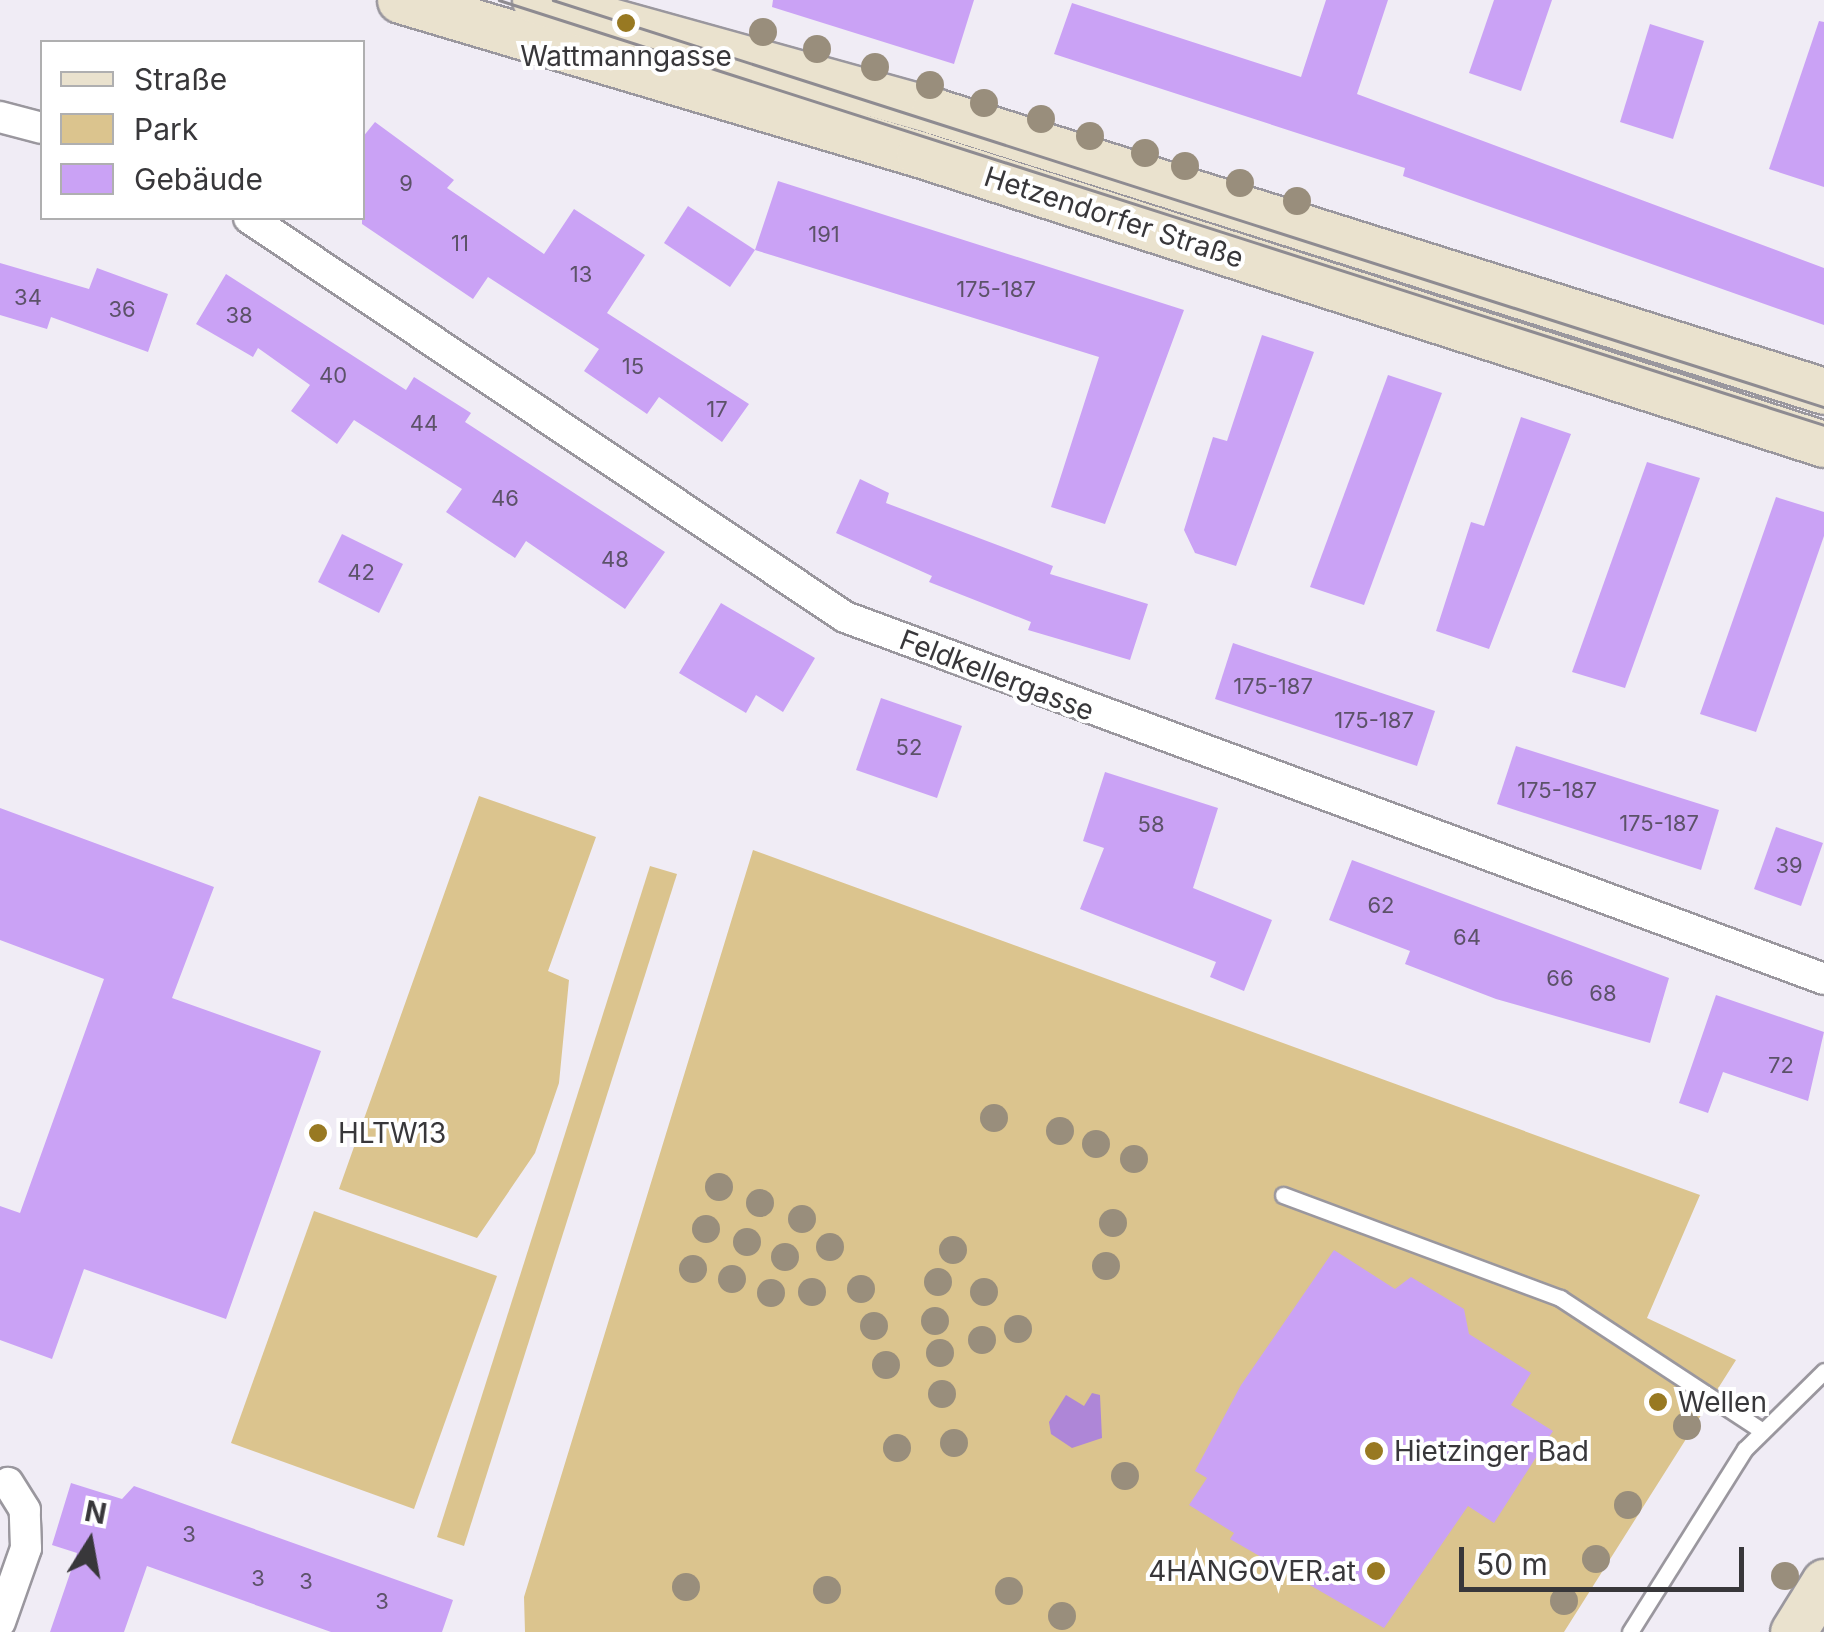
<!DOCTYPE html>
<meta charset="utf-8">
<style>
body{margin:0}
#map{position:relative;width:1824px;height:1632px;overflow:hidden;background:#f0ecf5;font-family:Inter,sans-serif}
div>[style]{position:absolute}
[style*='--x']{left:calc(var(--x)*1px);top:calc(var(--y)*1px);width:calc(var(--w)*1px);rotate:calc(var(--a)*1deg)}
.green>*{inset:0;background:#dbc48e}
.water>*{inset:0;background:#ae86d7}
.building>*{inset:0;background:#caa2f5}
.roads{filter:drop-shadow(2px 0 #9a979e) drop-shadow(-2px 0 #9a979e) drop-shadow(0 2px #9a979e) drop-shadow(0 -2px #9a979e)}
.service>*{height:15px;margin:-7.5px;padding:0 7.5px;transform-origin:7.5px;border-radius:7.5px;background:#fff}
.minor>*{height:30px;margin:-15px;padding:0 15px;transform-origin:15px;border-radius:15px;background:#fff}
.secondary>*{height:45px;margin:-22.5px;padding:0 22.5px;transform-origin:22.5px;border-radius:22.5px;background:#eae2ce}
.tram>*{height:2.5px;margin:-1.25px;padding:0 1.25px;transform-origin:1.25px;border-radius:1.25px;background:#8e8b91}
.trees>*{width:28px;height:28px;margin:-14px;border-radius:50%;background:#998e7c}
.dots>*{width:28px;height:28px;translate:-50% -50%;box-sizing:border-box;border:5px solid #fff;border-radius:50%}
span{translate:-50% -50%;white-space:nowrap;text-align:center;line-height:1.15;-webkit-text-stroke:8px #fff;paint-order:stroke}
.number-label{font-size:22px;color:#5c5269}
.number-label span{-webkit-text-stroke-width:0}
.poi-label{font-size:28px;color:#38373a}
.left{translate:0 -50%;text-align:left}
.right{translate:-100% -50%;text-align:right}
.street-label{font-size:28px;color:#38373a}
.legend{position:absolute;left:40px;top:40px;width:325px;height:180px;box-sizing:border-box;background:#fff;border:2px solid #afafb0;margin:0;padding:12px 18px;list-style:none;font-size:30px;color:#38373a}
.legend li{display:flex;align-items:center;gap:20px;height:50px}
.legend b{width:50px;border:2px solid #afafb0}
.north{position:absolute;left:40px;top:1492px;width:100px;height:100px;-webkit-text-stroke:8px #fff;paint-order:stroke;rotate:11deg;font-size:28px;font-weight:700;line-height:40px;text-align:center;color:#38373a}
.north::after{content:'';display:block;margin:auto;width:35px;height:45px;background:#38373a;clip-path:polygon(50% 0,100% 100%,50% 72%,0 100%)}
.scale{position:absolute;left:1459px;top:1547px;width:285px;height:45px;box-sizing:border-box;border:5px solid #38373a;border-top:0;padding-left:12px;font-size:30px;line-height:35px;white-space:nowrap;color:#38373a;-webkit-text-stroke:8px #fff;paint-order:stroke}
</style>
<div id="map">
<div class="green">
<div style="clip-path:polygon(479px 796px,596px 837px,548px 971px,569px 980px,559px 1083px,535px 1153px,477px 1238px,339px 1189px)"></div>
<div style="clip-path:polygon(753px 850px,1700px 1195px,1647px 1318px,1736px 1360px,1564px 1632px,525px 1632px,524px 1597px)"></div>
<div style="clip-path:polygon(650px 866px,677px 874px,464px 1546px,437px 1537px)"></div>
<div style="clip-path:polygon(314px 1211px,497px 1276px,414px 1509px,231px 1443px)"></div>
</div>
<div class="water">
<div style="clip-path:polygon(1092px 1393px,1100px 1395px,1102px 1438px,1072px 1448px,1051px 1434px,1049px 1422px,1066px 1395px,1084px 1406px)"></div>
</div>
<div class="building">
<div style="clip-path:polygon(773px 0,974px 0,954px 64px,772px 7px)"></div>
<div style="clip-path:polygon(1326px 0,1388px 0,1357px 94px,1824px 268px,1824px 325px,1403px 176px,1405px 168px,1054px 54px,1072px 3px,1301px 77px)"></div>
<div style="clip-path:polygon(1494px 0,1552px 0,1521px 91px,1469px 73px)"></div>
<div style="clip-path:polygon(1819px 21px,1824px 22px,1824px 187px,1769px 169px)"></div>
<div style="clip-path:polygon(1650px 24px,1704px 41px,1673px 139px,1620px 122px)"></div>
<div style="clip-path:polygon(375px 122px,454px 180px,447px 188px,544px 254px,574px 209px,645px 255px,607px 313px,749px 404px,722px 442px,659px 397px,647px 414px,584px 371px,599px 349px,488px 277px,473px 299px,362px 224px,362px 138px)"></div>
<div style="clip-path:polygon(778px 181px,1184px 310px,1105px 524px,1051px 507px,1099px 357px,755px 250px)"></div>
<div style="clip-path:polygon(688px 206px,755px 250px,730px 287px,664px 243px)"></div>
<div style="clip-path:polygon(0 263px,89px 289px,97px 268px,168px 294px,148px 352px,51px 317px,47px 329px,0 315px)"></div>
<div style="clip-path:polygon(226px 274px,406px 390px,414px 377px,471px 413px,465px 422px,665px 552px,625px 609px,526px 541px,515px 558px,446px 512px,462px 489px,354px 420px,337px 444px,291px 411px,310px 385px,258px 348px,253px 357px,196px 324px)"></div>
<div style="clip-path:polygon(1262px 335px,1314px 352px,1236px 566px,1195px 553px,1184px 530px,1213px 437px,1227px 441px)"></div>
<div style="clip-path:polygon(1388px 375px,1442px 393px,1364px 605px,1310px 587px)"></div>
<div style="clip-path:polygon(1521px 417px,1571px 434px,1489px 649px,1436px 631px,1471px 522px,1484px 526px)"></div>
<div style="clip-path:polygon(1647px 462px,1700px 478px,1625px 688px,1572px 672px)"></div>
<div style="clip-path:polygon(860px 479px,889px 493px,886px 503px,1053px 566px,1050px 574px,1148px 604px,1130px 660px,1028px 630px,1031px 622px,929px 582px,932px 576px,836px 533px)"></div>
<div style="clip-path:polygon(1776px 497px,1824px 512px,1824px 536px,1756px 732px,1700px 714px)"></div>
<div style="clip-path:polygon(342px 534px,403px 564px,379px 613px,318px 582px)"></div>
<div style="clip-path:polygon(721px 603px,815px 658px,783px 712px,756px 695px,746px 713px,679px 673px)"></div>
<div style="clip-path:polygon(1233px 643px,1435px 711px,1417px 766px,1215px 699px)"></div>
<div style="clip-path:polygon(881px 698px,962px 726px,937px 798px,856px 770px)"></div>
<div style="clip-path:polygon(1516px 746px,1719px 810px,1701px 870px,1497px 804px)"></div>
<div style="clip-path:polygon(1105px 772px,1218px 808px,1193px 888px,1272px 920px,1244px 991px,1210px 977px,1216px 962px,1080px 909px,1104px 848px,1083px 841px)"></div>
<div style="clip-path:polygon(0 808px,214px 887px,172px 998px,321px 1051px,226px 1319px,84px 1269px,52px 1359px,0 1340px,0 1206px,20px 1213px,104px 979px,0 940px)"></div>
<div style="clip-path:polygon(1776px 827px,1823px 843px,1801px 906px,1754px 889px)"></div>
<div style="clip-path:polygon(1352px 860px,1669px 978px,1650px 1043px,1496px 999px,1405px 964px,1410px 951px,1329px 920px)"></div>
<div style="clip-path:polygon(1716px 995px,1824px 1032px,1808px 1101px,1723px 1072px,1708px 1113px,1679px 1103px)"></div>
<div style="clip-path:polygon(1334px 1250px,1395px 1289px,1411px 1277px,1464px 1309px,1469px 1334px,1531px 1373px,1511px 1405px,1553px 1431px,1494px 1523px,1468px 1506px,1384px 1628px,1230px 1539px,1234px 1533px,1189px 1505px,1207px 1478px,1195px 1471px,1241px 1385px)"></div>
<div style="clip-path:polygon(71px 1483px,122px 1499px,134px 1486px,453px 1600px,442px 1632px,331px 1632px,147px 1566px,124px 1632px,50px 1632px,77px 1553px,52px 1545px)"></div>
</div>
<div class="roads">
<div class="service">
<div style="--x:1283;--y:1195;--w:296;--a:20.4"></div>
<div style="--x:1560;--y:1298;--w:240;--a:33.3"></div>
<div style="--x:1630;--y:1632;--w:216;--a:-57.9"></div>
<div style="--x:1745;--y:1449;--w:111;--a:-44.6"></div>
</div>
<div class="minor">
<div style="--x:0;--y:117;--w:43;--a:14.7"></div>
<div style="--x:249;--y:218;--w:717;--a:33.8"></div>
<div style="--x:845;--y:617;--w:1044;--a:20.29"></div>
<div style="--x:0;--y:1622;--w:78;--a:-70.6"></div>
<div style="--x:26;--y:1548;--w:38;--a:-92"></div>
<div style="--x:25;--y:1510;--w:32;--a:-122"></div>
</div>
<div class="secondary">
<div style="--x:400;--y:0;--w:541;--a:16.53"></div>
<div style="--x:919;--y:154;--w:950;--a:17.77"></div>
<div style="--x:535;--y:0;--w:414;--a:15.5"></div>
<div style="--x:934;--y:111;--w:933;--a:17.46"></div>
<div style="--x:1793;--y:1632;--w:59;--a:-58.2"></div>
</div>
</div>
<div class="tram">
<div style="--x:499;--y:0;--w:1391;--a:17.78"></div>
<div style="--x:553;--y:0;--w:1335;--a:17.76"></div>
</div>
<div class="trees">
<div style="left:763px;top:32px"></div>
<div style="left:817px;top:49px"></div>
<div style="left:875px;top:67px"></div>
<div style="left:930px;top:85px"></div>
<div style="left:984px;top:103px"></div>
<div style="left:1041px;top:119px"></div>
<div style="left:1090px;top:136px"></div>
<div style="left:1145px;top:153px"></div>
<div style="left:1185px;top:166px"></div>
<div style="left:1240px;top:183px"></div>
<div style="left:1297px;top:201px"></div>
<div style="left:994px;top:1118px"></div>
<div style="left:1060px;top:1131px"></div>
<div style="left:1096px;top:1144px"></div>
<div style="left:1134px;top:1159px"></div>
<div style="left:719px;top:1187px"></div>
<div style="left:760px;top:1203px"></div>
<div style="left:802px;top:1219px"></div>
<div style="left:1113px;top:1223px"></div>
<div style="left:706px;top:1229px"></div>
<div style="left:747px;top:1242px"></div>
<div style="left:830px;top:1247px"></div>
<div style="left:953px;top:1250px"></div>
<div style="left:785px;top:1257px"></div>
<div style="left:1106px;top:1266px"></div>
<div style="left:693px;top:1269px"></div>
<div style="left:732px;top:1279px"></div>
<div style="left:938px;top:1282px"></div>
<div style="left:861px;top:1289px"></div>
<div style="left:812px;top:1292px"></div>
<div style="left:984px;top:1292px"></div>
<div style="left:771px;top:1293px"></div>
<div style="left:935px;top:1321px"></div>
<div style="left:874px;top:1326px"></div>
<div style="left:1018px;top:1329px"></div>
<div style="left:982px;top:1340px"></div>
<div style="left:940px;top:1353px"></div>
<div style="left:886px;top:1365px"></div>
<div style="left:942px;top:1394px"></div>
<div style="left:1687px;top:1426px"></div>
<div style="left:954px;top:1443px"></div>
<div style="left:897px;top:1448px"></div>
<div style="left:1125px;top:1476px"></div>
<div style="left:1628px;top:1505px"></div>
<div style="left:1596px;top:1559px"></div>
<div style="left:1785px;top:1576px"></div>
<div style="left:686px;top:1587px"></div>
<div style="left:827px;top:1590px"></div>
<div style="left:1009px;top:1591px"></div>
<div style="left:1564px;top:1601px"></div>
<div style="left:1062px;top:1616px"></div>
</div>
<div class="dots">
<div style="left:626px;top:23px;background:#987922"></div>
<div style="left:318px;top:1133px;background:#987922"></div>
<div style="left:1658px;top:1402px;background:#987922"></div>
<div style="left:1374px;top:1451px;background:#987922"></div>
<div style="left:1376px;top:1571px;background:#987922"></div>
</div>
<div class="number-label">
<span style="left:406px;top:184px">9</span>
<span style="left:824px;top:235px">191</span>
<span style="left:460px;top:244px">11</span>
<span style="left:581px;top:275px">13</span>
<span style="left:996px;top:290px">175-187</span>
<span style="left:28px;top:298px">34</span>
<span style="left:122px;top:310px">36</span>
<span style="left:239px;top:316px">38</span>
<span style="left:633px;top:367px">15</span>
<span style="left:333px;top:376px">40</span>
<span style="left:717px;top:410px">17</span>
<span style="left:424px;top:424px">44</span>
<span style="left:505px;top:499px">46</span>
<span style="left:615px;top:560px">48</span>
<span style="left:361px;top:573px">42</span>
<span style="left:1273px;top:687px">175-187</span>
<span style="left:1374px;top:721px">175-187</span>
<span style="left:909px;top:748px">52</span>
<span style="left:1557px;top:791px">175-187</span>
<span style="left:1659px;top:824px">175-187</span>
<span style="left:1151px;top:825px">58</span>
<span style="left:1789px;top:866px">39</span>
<span style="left:1381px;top:906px">62</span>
<span style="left:1467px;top:938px">64</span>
<span style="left:1560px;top:979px">66</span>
<span style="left:1603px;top:994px">68</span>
<span style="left:1781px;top:1066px">72</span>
<span style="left:189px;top:1535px">3</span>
<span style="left:258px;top:1579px">3</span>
<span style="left:306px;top:1582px">3</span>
<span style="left:382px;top:1602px">3</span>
</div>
<div class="poi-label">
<span style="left:626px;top:56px">Wattmanngasse</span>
<span class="left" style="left:338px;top:1133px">HLTW13</span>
<span class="left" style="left:1678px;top:1402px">Wellen</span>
<span class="left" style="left:1394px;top:1451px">Hietzinger Bad</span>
<span class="right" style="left:1356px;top:1571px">4HANGOVER.at</span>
</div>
<div class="street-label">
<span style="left:1114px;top:217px;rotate:18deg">Hetzendorfer Straße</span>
<span style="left:997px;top:675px;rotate:21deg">Feldkellergasse</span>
</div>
<ul class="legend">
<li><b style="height:12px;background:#eae2ce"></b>Straße</li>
<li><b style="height:28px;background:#dbc48e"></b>Park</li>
<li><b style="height:28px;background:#caa2f5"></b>Gebäude</li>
</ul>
<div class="north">N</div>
<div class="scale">50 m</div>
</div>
